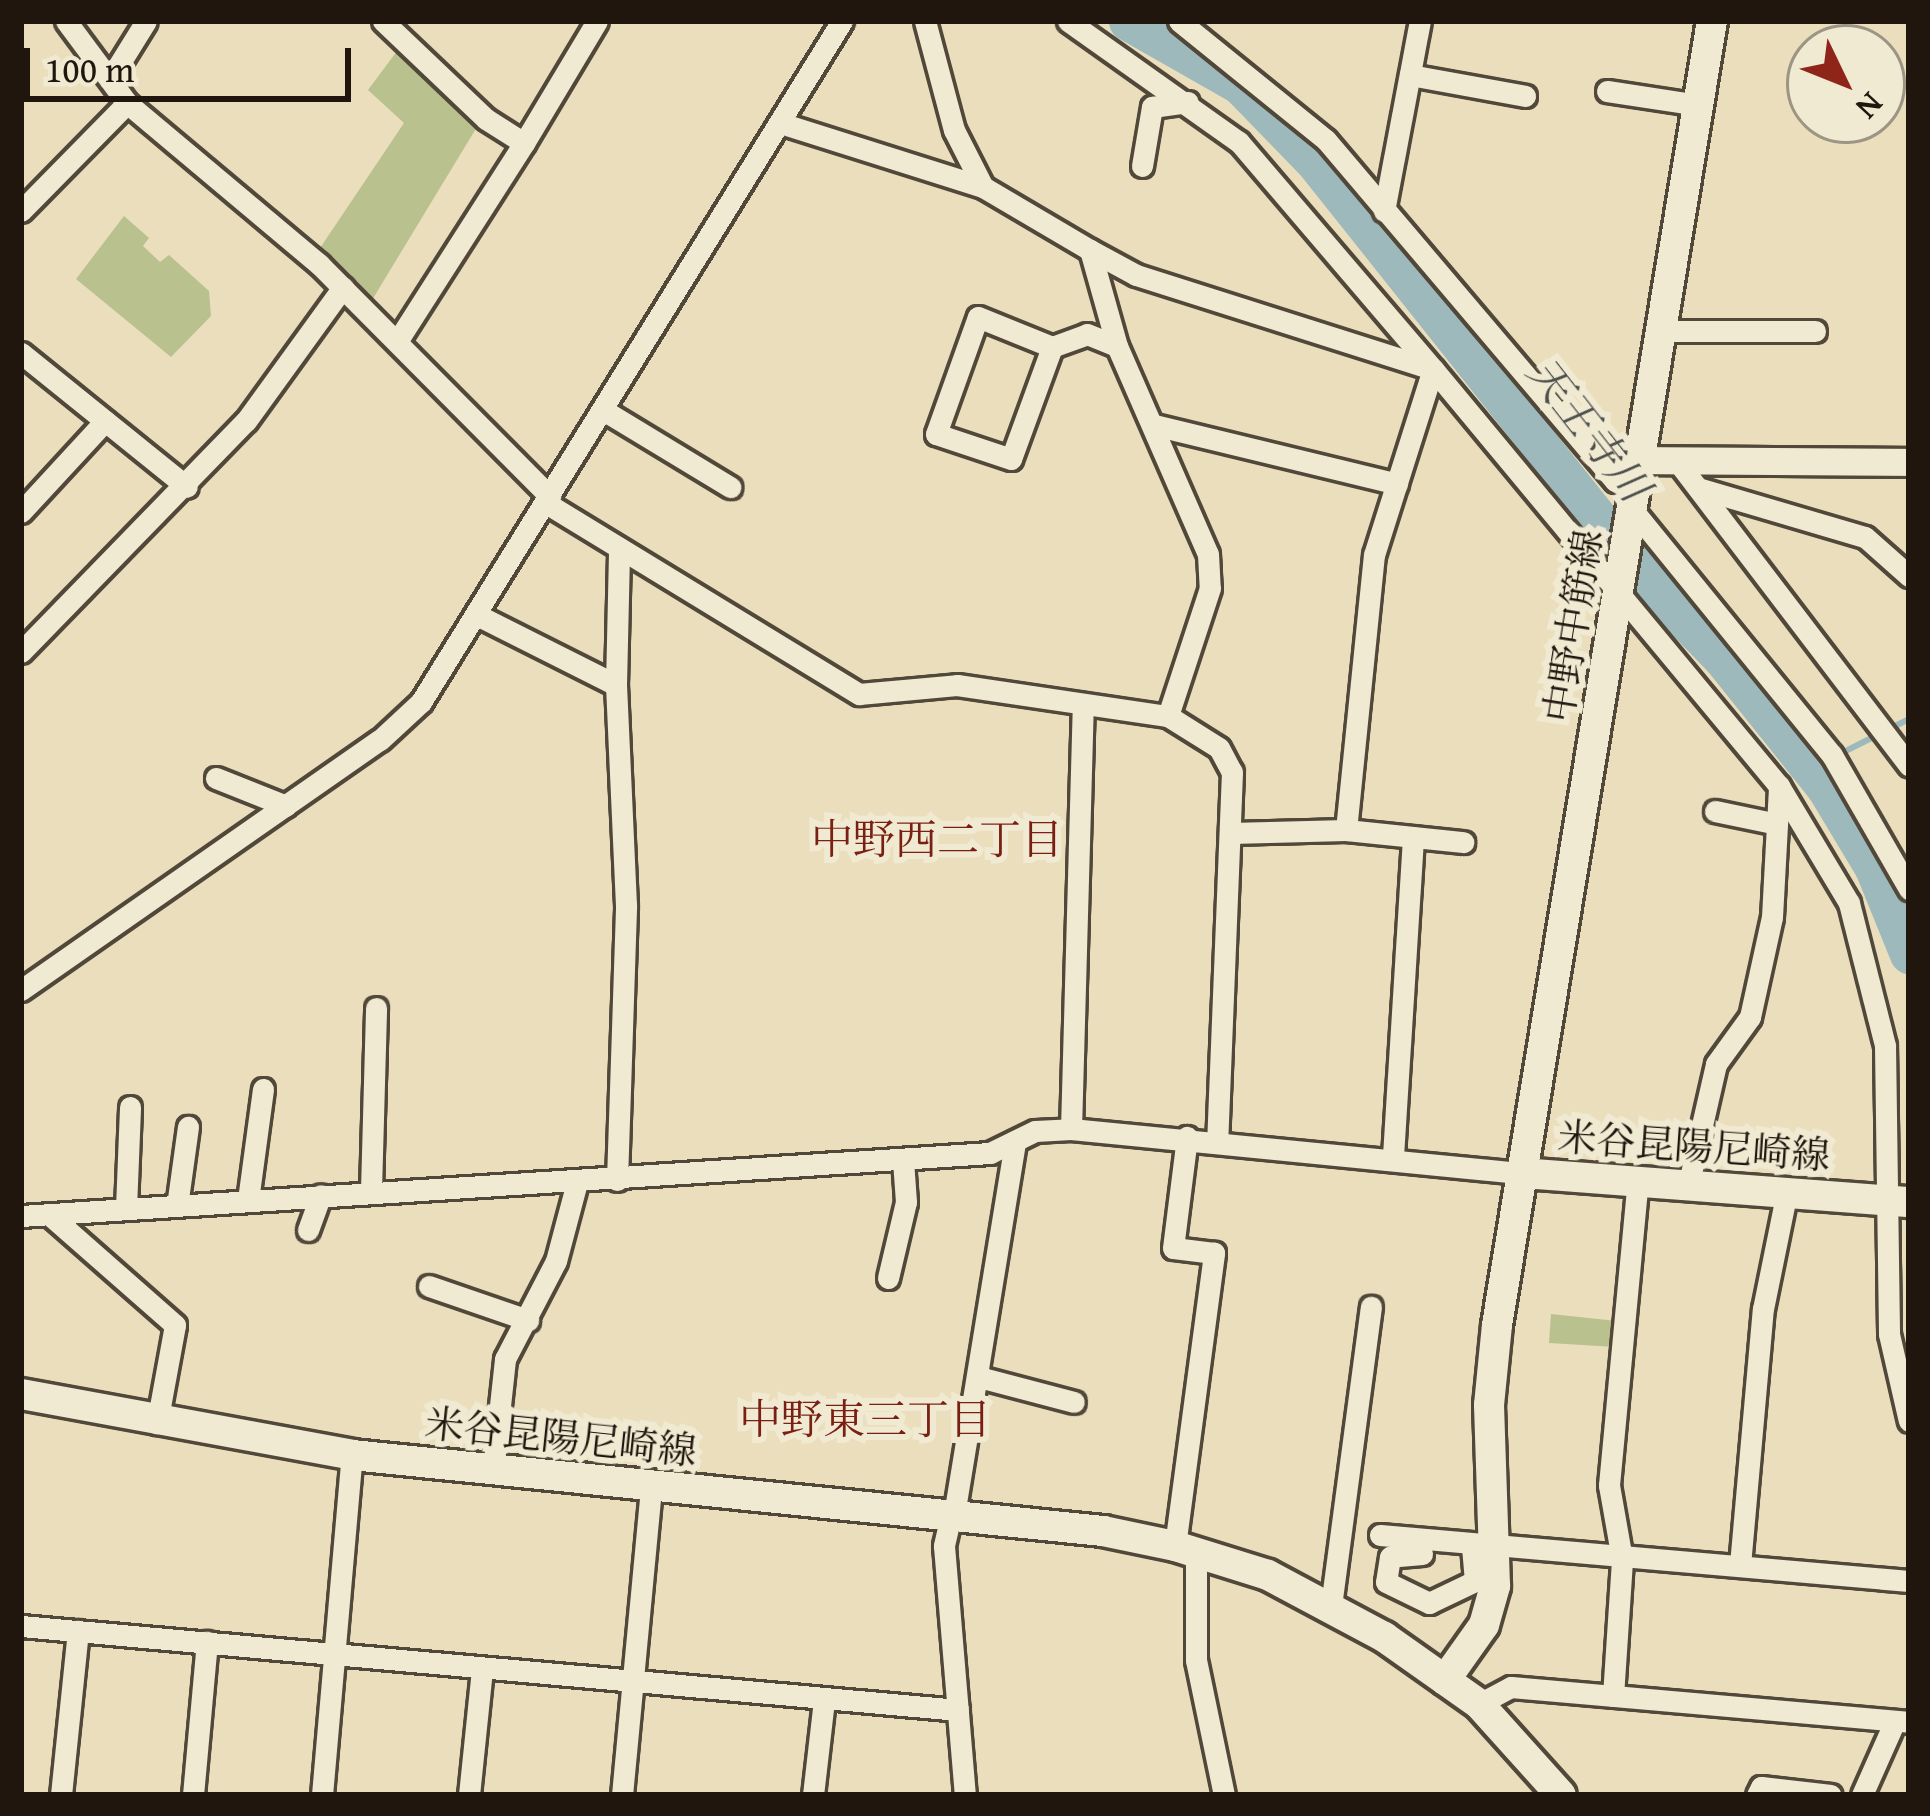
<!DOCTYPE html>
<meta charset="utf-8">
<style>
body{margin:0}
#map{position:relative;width:1930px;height:1816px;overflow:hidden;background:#eadebc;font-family:"Gentium Book Plus","Noto Serif JP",serif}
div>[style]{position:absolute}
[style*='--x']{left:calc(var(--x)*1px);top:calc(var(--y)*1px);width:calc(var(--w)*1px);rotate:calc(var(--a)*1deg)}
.green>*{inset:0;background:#b9c18f}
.stream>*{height:6px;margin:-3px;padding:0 3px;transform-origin:3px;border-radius:3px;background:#9db9bc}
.river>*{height:39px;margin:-19.5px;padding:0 19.5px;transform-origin:19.5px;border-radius:19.5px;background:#9db9bc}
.roads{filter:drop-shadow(3px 0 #52483a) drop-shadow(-3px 0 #52483a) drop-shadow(0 3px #52483a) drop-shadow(0 -3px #52483a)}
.minor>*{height:21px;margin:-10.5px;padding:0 10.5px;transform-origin:10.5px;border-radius:10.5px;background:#f1ead3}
.tertiary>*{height:27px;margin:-13.5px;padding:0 13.5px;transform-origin:13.5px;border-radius:13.5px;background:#f1ead3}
.secondary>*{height:30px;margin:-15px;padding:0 15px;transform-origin:15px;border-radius:15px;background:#f1ead3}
span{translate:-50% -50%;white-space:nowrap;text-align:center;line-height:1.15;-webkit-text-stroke:12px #f1ead3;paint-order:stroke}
.street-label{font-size:39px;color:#20160e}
.water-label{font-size:42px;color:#4c4f4b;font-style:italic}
.neighbourhood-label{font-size:42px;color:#7a1f14}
.frame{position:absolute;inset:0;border:24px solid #20160e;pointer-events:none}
.north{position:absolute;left:1786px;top:24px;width:120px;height:120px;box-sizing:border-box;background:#f1ead3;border:3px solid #9d9584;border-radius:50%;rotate:133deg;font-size:33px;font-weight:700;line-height:48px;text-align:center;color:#20160e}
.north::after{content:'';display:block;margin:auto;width:42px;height:54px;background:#8f2418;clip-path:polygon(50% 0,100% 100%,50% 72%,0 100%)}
.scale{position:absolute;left:24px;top:48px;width:327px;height:54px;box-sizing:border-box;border:6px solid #20160e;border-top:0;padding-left:15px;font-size:36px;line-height:42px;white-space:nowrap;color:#20160e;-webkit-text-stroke:9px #f1ead3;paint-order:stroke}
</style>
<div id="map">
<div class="green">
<div style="clip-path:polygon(400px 47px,480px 122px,372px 300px,318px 251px,404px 123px,368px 90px)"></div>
<div style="clip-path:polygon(124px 216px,149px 238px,143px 246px,160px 262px,169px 255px,209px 291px,211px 316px,171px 357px,76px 279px)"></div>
<div style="clip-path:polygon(1551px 1314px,1617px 1321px,1615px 1347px,1549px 1343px)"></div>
</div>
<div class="stream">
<div style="--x:1810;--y:769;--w:111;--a:-26.8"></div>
</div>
<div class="river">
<div style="--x:1128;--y:21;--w:129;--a:29.7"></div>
<div style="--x:1240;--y:85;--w:107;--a:45.8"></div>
<div style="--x:1315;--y:162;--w:542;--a:51.52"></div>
<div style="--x:1652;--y:586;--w:102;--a:45.8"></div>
<div style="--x:1723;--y:659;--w:165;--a:51.4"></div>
<div style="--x:1826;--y:788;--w:93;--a:59"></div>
<div style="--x:1874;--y:868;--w:93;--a:67.9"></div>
</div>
<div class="roads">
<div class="minor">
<div style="--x:66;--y:21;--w:102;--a:53.4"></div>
<div style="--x:127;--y:103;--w:251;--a:40"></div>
<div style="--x:319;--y:264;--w:328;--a:45.2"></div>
<div style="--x:383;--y:21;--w:142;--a:43.6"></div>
<div style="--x:486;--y:119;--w:45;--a:32.3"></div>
<div style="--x:524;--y:143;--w:142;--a:-59.1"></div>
<div style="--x:925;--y:21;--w:113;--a:75.1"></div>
<div style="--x:954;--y:130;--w:64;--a:63"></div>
<div style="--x:983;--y:187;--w:124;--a:30.5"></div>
<div style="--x:1090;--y:250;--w:100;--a:74.3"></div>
<div style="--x:1117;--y:346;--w:227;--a:66.4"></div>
<div style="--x:1208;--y:554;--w:34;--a:87"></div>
<div style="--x:1210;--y:588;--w:135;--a:108.2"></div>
<div style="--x:1068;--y:21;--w:209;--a:35.3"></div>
<div style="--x:1239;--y:142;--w:299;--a:49.5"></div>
<div style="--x:1179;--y:21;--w:189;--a:39"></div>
<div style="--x:1326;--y:140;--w:447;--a:49.7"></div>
<div style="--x:1615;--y:481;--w:21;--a:11"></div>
<div style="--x:1410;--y:75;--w:117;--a:10.3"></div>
<div style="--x:110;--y:79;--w:68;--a:-58.2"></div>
<div style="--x:1607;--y:91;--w:92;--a:8.7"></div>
<div style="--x:780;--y:123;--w:213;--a:17.5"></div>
<div style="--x:1142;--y:166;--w:60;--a:-80.4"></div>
<div style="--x:1152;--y:107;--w:36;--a:-8"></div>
<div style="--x:21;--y:211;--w:151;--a:-45.5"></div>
<div style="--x:1384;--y:211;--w:193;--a:-79.3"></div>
<div style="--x:1090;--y:250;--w:52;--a:28.5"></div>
<div style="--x:1136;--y:275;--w:311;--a:17.6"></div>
<div style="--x:1661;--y:331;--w:154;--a:0"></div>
<div style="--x:398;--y:340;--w:234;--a:-57.4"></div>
<div style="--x:1052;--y:347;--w:119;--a:110.1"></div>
<div style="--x:1011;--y:459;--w:79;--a:-161.6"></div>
<div style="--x:936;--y:434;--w:124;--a:-70.3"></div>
<div style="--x:978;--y:317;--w:80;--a:22.1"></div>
<div style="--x:1052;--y:347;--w:37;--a:-20"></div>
<div style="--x:1087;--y:334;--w:32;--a:22"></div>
<div style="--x:21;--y:353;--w:213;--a:38.9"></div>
<div style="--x:603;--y:410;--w:149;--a:31.2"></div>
<div style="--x:1154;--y:425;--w:250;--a:13.6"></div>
<div style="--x:1677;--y:461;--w:383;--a:52.7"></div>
<div style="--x:1698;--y:488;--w:174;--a:16.4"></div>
<div style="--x:1865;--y:537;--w:59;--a:41.6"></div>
<div style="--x:546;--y:503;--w:367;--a:31.4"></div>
<div style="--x:859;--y:694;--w:98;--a:-5.2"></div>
<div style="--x:957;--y:685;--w:213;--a:8.4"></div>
<div style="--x:1168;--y:716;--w:60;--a:32.1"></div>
<div style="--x:1219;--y:748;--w:27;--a:62"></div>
<div style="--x:1232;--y:772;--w:368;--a:92.3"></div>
<div style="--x:1632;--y:509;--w:317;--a:50.9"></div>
<div style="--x:1832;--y:755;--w:155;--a:60.1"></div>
<div style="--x:21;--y:512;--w:124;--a:-47.3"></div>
<div style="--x:479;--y:616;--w:153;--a:26.7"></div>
<div style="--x:21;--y:652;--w:322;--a:-45.8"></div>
<div style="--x:246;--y:421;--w:165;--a:-54.1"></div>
<div style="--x:216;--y:778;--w:75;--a:21.8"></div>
<div style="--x:1715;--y:811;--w:63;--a:11.8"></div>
<div style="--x:1346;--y:830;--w:276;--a:-84.2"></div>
<div style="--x:1374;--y:555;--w:195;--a:-72.4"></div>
<div style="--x:1433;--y:369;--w:542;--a:50.32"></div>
<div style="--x:1779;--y:786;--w:136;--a:59.1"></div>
<div style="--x:1849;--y:903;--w:146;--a:75.8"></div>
<div style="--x:1885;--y:1045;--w:289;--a:89.2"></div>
<div style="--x:1889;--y:1334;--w:89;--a:77.1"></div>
<div style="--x:1231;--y:833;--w:115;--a:-1.5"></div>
<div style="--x:1346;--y:830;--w:118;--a:5.9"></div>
<div style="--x:21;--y:990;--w:437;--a:-34.9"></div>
<div style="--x:380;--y:740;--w:56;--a:-42.8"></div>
<div style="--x:421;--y:702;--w:801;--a:-58.28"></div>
<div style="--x:1071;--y:1129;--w:425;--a:-88.4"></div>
<div style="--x:1393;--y:1156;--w:319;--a:-86.4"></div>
<div style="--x:617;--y:1180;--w:275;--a:-88.1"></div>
<div style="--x:626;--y:905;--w:220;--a:-92.6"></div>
<div style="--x:616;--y:685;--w:137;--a:-88.7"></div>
<div style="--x:1689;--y:1182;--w:121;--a:-77.1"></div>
<div style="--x:1716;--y:1064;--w:58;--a:-54.1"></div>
<div style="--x:1750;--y:1017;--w:102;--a:-77.6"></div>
<div style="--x:1772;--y:917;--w:131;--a:-86.9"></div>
<div style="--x:371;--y:1190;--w:182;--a:-88.4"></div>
<div style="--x:248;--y:1200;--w:112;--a:-82.3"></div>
<div style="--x:177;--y:1206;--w:80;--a:-82.1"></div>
<div style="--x:126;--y:1208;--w:101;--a:-87.7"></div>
<div style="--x:21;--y:1216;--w:971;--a:-3.72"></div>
<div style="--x:990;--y:1153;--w:50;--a:-26.1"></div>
<div style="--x:1035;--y:1131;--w:36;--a:-3"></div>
<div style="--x:1071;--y:1129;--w:453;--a:5.6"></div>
<div style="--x:51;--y:1216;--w:165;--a:41.3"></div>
<div style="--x:175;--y:1325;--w:100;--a:100.4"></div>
<div style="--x:308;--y:1230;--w:37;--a:-70"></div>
<div style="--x:888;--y:1278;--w:78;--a:-76.7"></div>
<div style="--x:906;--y:1202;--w:42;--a:-94.1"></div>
<div style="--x:429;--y:1286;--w:105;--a:19"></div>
<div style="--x:979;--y:1377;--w:98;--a:14.7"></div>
<div style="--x:493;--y:1470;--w:112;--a:-83.8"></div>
<div style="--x:505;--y:1359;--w:110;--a:-62.5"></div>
<div style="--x:556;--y:1261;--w:82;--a:-75.1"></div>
<div style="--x:951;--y:1515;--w:32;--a:103"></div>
<div style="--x:944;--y:1546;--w:250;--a:85.2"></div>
<div style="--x:954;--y:1515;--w:379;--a:-80.7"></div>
<div style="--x:1380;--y:1535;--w:531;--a:4.97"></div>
<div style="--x:1175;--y:1546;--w:296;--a:-82.4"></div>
<div style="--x:1214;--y:1253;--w:41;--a:-173"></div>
<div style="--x:1173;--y:1248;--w:112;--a:-82.8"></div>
<div style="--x:1196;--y:1551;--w:109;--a:90"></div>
<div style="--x:1196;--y:1660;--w:138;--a:78.3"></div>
<div style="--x:1422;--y:1554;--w:32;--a:175"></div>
<div style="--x:1390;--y:1557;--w:25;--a:99"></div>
<div style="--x:1386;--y:1582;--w:48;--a:26"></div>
<div style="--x:1429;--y:1603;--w:51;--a:-25.6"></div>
<div style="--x:1475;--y:1581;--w:35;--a:-95"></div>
<div style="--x:1740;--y:1565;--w:257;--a:-84.9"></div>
<div style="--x:1763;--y:1309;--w:120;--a:-78.5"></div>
<div style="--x:1331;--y:1606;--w:302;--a:-82.4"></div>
<div style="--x:21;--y:1626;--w:941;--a:5.12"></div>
<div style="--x:1613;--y:1696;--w:137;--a:-86.2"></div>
<div style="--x:1622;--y:1559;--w:75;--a:-100"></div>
<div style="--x:1609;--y:1485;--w:308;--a:-84.6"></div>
<div style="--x:1479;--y:1704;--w:36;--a:-28"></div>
<div style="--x:1511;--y:1687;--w:400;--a:5"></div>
<div style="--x:61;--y:1795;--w:165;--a:-84.1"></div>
<div style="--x:193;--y:1795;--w:154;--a:-84.8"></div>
<div style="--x:322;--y:1795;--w:341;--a:-85"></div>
<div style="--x:469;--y:1795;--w:127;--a:-84.1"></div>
<div style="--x:622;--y:1795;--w:309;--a:-84.6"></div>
<div style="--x:813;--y:1795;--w:96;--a:-83.4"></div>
<div style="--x:1757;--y:1795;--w:9;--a:-63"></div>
<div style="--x:1761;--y:1787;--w:70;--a:6.5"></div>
<div style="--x:1862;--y:1795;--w:81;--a:-66"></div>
</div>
<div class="tertiary">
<div style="--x:1640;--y:460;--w:269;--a:0.4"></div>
</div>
<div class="secondary">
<div style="--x:1522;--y:1173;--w:388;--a:4.3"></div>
<div style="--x:21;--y:1394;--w:337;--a:10.4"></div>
<div style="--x:352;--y:1455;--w:755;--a:5.78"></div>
<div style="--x:1103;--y:1531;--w:74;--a:11.8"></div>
<div style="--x:1175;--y:1546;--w:97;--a:17.3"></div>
<div style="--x:1268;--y:1575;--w:132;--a:28.1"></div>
<div style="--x:1384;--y:1637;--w:116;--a:35.2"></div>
<div style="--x:1479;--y:1704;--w:122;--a:48"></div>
<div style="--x:1445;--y:1680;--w:67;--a:-54.7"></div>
<div style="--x:1484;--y:1625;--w:41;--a:-74.2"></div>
<div style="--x:1495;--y:1586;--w:181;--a:-91.9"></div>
<div style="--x:1489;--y:1405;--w:80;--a:-84.3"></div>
<div style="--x:1497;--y:1325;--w:1322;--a:-80.64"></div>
</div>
</div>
<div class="street-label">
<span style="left:1573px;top:626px;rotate:-81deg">中野中筋線</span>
<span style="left:1694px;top:1146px;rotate:4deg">米谷昆陽尼崎線</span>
<span style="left:561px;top:1437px;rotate:6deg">米谷昆陽尼崎線</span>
</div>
<div class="water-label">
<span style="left:1589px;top:429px;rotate:52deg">天王寺川</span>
</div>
<div class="neighbourhood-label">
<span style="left:937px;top:839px">中野西二丁目</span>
<span style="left:865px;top:1419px">中野東三丁目</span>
</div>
<div class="frame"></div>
<div class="north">N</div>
<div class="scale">100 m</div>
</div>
